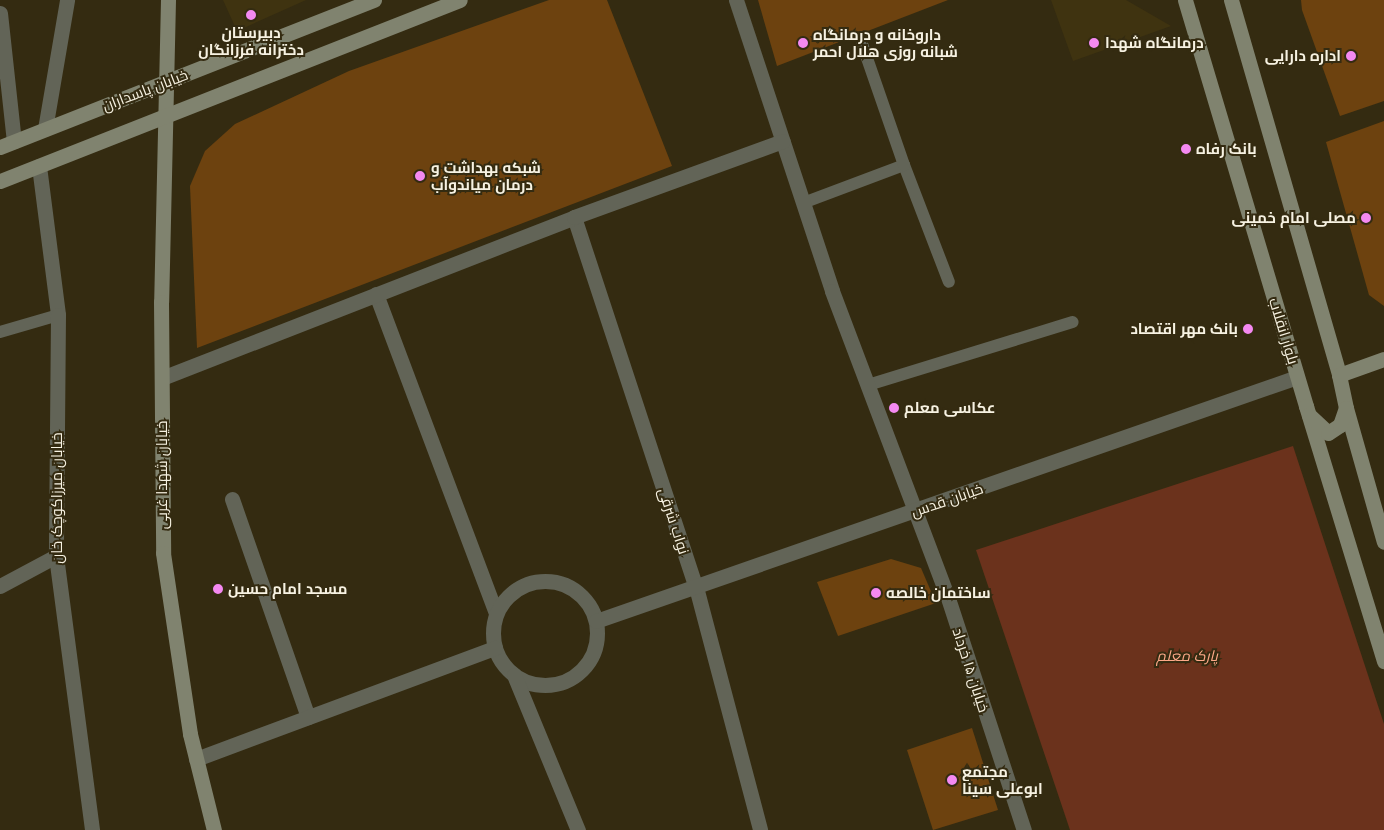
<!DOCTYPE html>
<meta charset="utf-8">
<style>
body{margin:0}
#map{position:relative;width:1384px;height:830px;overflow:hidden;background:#342b11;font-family:Lora,Cairo,serif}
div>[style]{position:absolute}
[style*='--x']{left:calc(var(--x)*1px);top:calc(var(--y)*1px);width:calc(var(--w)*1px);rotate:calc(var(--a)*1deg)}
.built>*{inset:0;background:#3f3310}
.green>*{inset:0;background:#6b321c}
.building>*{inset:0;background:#6d420f}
.lane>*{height:12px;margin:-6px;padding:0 6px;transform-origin:6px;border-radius:6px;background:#626457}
.street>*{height:15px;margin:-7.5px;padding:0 7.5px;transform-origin:7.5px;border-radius:7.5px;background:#626457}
.street>.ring{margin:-7.5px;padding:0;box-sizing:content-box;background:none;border:15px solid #626457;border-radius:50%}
.secondary>*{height:15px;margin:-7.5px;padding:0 7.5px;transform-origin:7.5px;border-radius:7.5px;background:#80836f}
.dots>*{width:14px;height:14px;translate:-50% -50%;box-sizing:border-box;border:2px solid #342b11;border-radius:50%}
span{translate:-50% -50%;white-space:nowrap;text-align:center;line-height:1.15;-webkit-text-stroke:4px #342b11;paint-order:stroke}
.poi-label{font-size:15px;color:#f7f2e2;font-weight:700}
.left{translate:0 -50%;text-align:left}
.right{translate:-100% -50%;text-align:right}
.street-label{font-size:15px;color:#f7f2e2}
.park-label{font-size:15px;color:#fea989;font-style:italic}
</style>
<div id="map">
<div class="built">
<div style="clip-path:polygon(223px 0,306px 0,237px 31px)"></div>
<div style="clip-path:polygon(1051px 0,1126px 0,1171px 26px,1073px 61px)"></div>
</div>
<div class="green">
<div style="clip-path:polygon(1293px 446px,1384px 724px,1384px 830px,1070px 830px,976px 550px)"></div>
</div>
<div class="building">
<div style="clip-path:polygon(549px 0,607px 0,672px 166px,197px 348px,190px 186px,205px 151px,235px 124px,349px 71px)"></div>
<div style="clip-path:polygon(758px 0,948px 0,777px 66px)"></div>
<div style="clip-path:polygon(1301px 0,1384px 0,1384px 101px,1340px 116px,1302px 10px)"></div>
<div style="clip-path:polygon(1384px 121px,1384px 306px,1369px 295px,1326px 142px)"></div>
<div style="clip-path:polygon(891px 559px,921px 568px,936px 603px,838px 636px,817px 582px)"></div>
<div style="clip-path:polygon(972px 728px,998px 810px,933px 830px,907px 750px)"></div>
</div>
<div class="lane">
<div style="--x:904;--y:165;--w:125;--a:69"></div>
<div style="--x:803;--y:203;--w:108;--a:-20.6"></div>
<div style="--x:904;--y:165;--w:128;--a:-109.1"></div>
<div style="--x:0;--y:332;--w:60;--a:-16.3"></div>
<div style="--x:868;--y:385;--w:214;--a:-17.1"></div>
</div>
<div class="street">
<div style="--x:736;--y:0;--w:306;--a:71.7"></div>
<div style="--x:832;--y:291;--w:328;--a:69.3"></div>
<div style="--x:948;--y:598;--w:244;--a:71.9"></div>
<div style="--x:0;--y:13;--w:129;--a:83.8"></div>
<div style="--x:45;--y:129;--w:131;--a:-80.3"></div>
<div style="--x:39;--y:166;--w:150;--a:82.7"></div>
<div style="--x:58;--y:315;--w:241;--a:90.5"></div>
<div style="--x:56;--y:556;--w:276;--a:82.5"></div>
<div style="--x:574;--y:217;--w:390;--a:71.8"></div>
<div style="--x:696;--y:587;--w:251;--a:75.2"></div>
<div style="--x:376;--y:294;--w:341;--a:69.4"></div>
<div style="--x:162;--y:378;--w:442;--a:-21.3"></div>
<div style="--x:574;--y:217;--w:222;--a:-20"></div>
<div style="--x:232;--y:499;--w:231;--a:70.8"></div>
<div class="ring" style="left:493px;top:581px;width:89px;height:89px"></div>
<div style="--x:0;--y:586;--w:64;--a:-28.2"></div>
<div style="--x:596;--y:621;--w:742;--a:-19.19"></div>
<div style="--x:514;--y:675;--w:168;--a:67.6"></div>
<div style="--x:196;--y:759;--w:319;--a:-20.4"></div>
</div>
<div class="secondary">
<div style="--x:168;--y:0;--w:302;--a:91.3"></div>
<div style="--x:161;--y:302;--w:251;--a:89.5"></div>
<div style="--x:163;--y:553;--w:183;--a:81.5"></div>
<div style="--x:190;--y:734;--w:99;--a:76"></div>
<div style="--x:1185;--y:0;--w:424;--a:73.4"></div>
<div style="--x:1306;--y:406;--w:267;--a:73"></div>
<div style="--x:1231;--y:0;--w:390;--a:73.9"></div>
<div style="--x:1339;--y:375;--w:34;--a:78"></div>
<div style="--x:1346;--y:408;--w:139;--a:74.2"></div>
<div style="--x:0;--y:147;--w:402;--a:-21.5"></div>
<div style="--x:0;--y:181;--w:494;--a:-21.5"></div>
<div style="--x:1339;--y:375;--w:48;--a:-19.6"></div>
<div style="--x:1309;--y:415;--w:26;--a:43"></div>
<div style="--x:1328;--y:433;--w:14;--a:-34"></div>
<div style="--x:1340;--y:425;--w:18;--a:-71"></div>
</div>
<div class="dots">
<div style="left:251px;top:15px;background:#f489f1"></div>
<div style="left:803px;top:43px;background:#f489f1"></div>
<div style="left:1094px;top:43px;background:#f489f1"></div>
<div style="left:1351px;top:56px;background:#f489f1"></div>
<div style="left:1186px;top:149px;background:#f489f1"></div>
<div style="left:420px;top:176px;background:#f489f1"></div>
<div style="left:1366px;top:218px;background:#f489f1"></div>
<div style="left:1248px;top:329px;background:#f489f1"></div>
<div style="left:894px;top:408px;background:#f489f1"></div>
<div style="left:218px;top:589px;background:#f489f1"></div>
<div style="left:876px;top:593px;background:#f489f1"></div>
<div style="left:952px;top:780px;background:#f489f1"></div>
</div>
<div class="poi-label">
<span style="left:251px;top:41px">دبیرستان<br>دخترانه فرزانگان</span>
<span class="left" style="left:813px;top:43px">داروخانه و درمانگاه<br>شبانه روزی هلال احمر</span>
<span class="left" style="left:1105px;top:43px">درمانگاه شهدا</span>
<span class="right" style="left:1341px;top:56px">اداره دارایی</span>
<span class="left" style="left:1196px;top:149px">بانک رفاه</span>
<span class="left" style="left:431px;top:176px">شبکه بهداشت و<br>درمان میاندوآب</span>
<span class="right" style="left:1356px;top:218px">مصلی امام خمینی</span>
<span class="right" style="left:1238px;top:329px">بانک مهر اقتصاد</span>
<span class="left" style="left:904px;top:408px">عکاسی معلم</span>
<span class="left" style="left:228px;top:589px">مسجد امام حسین</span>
<span class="left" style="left:886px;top:593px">ساختمان خالصه</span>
<span class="left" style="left:962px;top:780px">مجتمع<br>ابوعلی سینا</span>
</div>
<div class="street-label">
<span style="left:145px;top:90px;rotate:-21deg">خیابان پاسداران</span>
<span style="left:1284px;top:331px;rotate:73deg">بلوار انقلاب</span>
<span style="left:162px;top:475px;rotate:-90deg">خیابان شهدا غربی</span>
<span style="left:57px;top:498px;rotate:-90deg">خیابان میرزاکوچک خان</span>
<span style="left:947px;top:500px;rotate:-19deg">خیابان قدس</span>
<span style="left:674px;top:521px;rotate:72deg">نواب شرقی</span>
<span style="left:971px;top:670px;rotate:72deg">خیابان ۱۵ خرداد</span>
</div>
<div class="park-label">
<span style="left:1187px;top:656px">پارک معلم</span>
</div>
</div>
